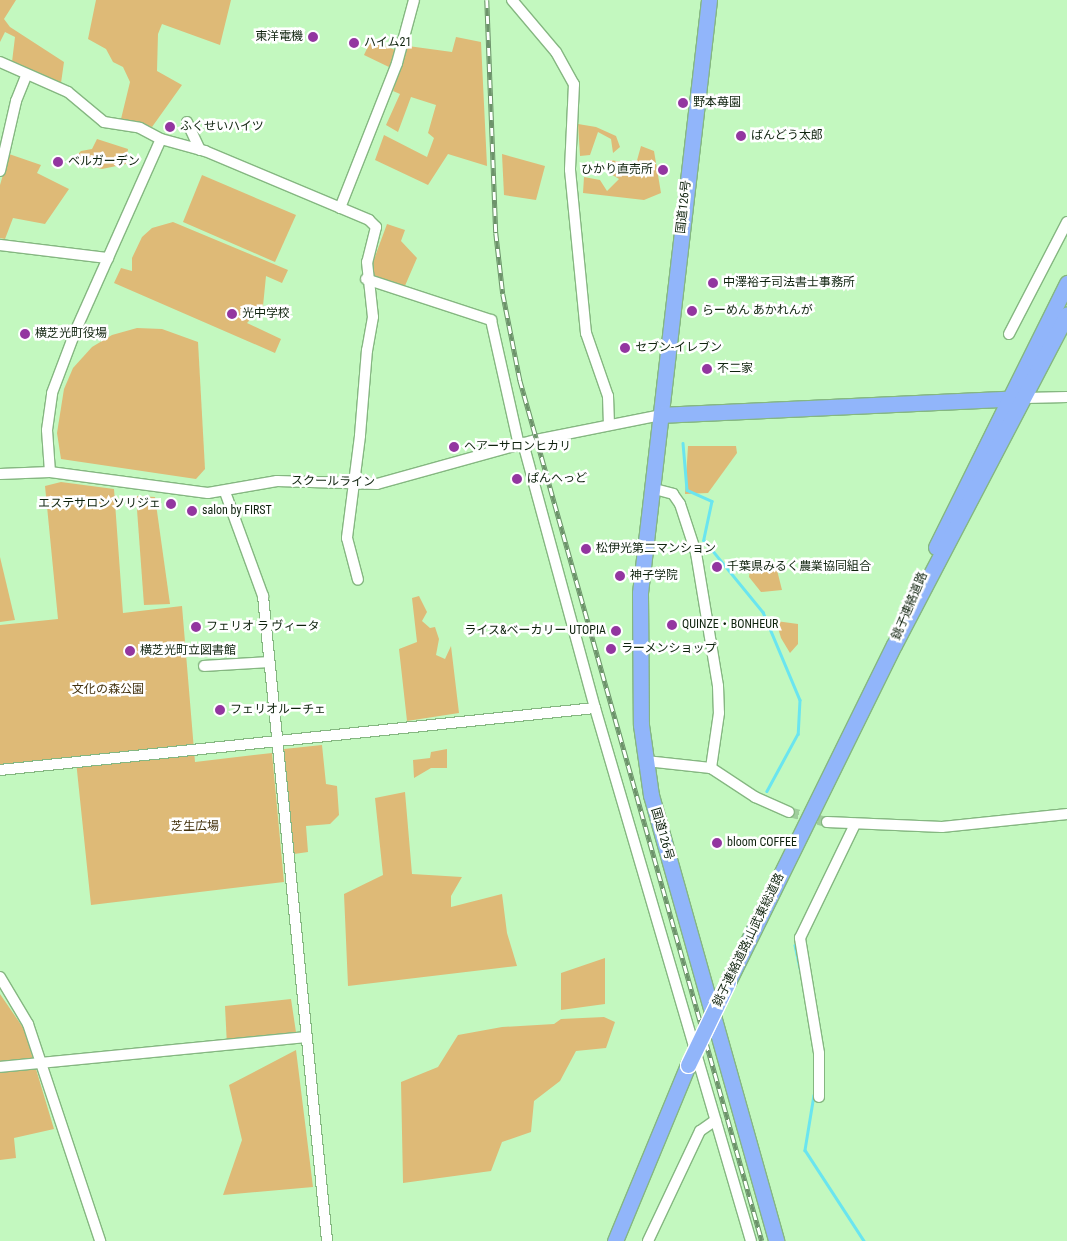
<!DOCTYPE html>
<meta charset="utf-8">
<style>
body{margin:0}
#map{position:relative;width:1067px;height:1241px;overflow:hidden;background:#c3f8bf;font-family:"Roboto Condensed","Noto Sans JP",sans-serif}
div>[style]{position:absolute}
[style*='--x']{left:calc(var(--x)*1px);top:calc(var(--y)*1px);width:calc(var(--w)*1px);rotate:calc(var(--a)*1deg)}
.green>*{inset:0;background:#deba77}
.stream>*{height:2.5px;margin:-1.25px;padding:0 1.25px;transform-origin:1.25px;border-radius:1.25px;background:#6ae5ef}
.minor-tunnel>*{height:10px;margin-top:-5px;transform-origin:0;background:repeating-linear-gradient(90deg,#9fcd9c 0 10px,transparent 0 15px)}
.roads{filter:drop-shadow(1px 0 #85b781) drop-shadow(-1px 0 #85b781) drop-shadow(0 1px #85b781) drop-shadow(0 -1px #85b781)}
.minor>*{height:10px;margin:-5px;padding:0 5px;transform-origin:5px;border-radius:5px;background:#fff}
.highway>*{height:15px;margin:-7.5px;padding:0 7.5px;transform-origin:7.5px;border-radius:7.5px;background:#91b5fa}
.rail>*{height:4.5px;margin-top:-2.25px;transform-origin:0;background:repeating-linear-gradient(90deg,#fff 0 8px,#6d936b 0 16px);box-sizing:border-box;border-block:1px solid #6d936b}
.bridges{filter:drop-shadow(1px 0 #fff) drop-shadow(-1px 0 #fff) drop-shadow(0 1px #fff) drop-shadow(0 -1px #fff)}
.highway-bridge>*{height:15px;margin:-7.5px;padding:0 7.5px;transform-origin:7.5px;border-radius:7.5px;background:#91b5fa}
.dots>*{width:14px;height:14px;translate:-50% -50%;box-sizing:border-box;border:2px solid #fff;border-radius:50%}
span{translate:-50% -50%;white-space:nowrap;text-align:center;line-height:1.15;-webkit-text-stroke:5px #fff;paint-order:stroke}
.poi-label{font-size:12px;color:#0f230e}
.right{translate:-100% -50%;text-align:right}
.left{translate:0 -50%;text-align:left}
.street-label{font-size:12px;color:#0f230e}
.park-label{font-size:12px;color:#42310d}
</style>
<div id="map">
<div class="green">
<div style="clip-path:polygon(0 0,16px 0,4px 19px,10px 27px,64px 62px,61px 83px,12px 62px,15px 37px,5px 32px,0 42px)"></div>
<div style="clip-path:polygon(96px 0,231px 0,220px 45px,162px 24px,158px 34px,157px 71px,182px 85px,152px 127px,121px 119px,130px 82px,123px 67px,113px 62px,106px 49px,88px 39px)"></div>
<div style="clip-path:polygon(456px 37px,481px 42px,487px 166px,448px 154px,428px 185px,375px 160px,384px 135px,427px 157px,434px 138px,428px 133px,436px 105px,411px 97px,398px 132px,386px 125px,400px 94px,393px 91px,408px 46px,452px 52px)"></div>
<div style="clip-path:polygon(371px 40px,395px 50px,391px 68px,364px 55px)"></div>
<div style="clip-path:polygon(578px 124px,596px 127px,616px 136px,620px 147px,613px 153px,611px 139px,598px 132px,590px 155px,580px 156px)"></div>
<div style="clip-path:polygon(97px 139px,128px 149px,126px 164px,102px 169px,71px 161px,81px 151px,92px 149px)"></div>
<div style="clip-path:polygon(641px 146px,654px 151px,661px 193px,644px 200px,583px 193px,584px 177px,600px 180px,607px 191px,619px 179px,606px 171px,610px 160px,636px 164px)"></div>
<div style="clip-path:polygon(9px 154px,41px 165px,37px 173px,69px 189px,45px 224px,13px 218px,5px 239px,0 238px,0 185px)"></div>
<div style="clip-path:polygon(502px 154px,545px 166px,536px 200px,504px 195px)"></div>
<div style="clip-path:polygon(202px 175px,296px 215px,275px 262px,183px 222px)"></div>
<div style="clip-path:polygon(173px 222px,288px 270px,282px 283px,266px 276px,263px 306px,247px 323px,281px 339px,275px 353px,114px 283px,121px 268px,132px 271px,132px 258px,142px 237px,152px 228px)"></div>
<div style="clip-path:polygon(387px 224px,405px 230px,401px 241px,417px 258px,404px 288px,374px 279px,373px 262px)"></div>
<div style="clip-path:polygon(137px 328px,162px 329px,198px 342px,205px 469px,196px 479px,61px 459px,57px 433px,64px 389px,73px 368px,92px 347px,112px 335px)"></div>
<div style="clip-path:polygon(688px 446px,736px 446px,737px 453px,708px 493px,685px 494px)"></div>
<div style="clip-path:polygon(61px 482px,114px 489px,123px 613px,182px 606px,195px 762px,272px 753px,284px 882px,91px 905px,76px 761px,0 769px,0 625px,58px 619px,45px 486px)"></div>
<div style="clip-path:polygon(136px 496px,155px 497px,170px 604px,144px 605px)"></div>
<div style="clip-path:polygon(0 557px,15px 620px,0 622px)"></div>
<div style="clip-path:polygon(751px 562px,776px 566px,782px 590px,761px 592px,749px 577px)"></div>
<div style="clip-path:polygon(419px 596px,427px 612px,422px 621px,430px 628px,435px 627px,439px 639px,436px 655px,445px 659px,451px 646px,459px 713px,407px 721px,399px 649px,417px 642px,412px 598px)"></div>
<div style="clip-path:polygon(776px 621px,798px 624px,798px 644px,790px 653px,781px 638px)"></div>
<div style="clip-path:polygon(322px 745px,326px 784px,337px 786px,339px 815px,330px 824px,306px 826px,308px 852px,294px 854px,284px 749px)"></div>
<div style="clip-path:polygon(447px 749px,447px 768px,431px 768px,414px 778px,413px 760px,430px 758px,431px 752px)"></div>
<div style="clip-path:polygon(405px 792px,412px 874px,462px 877px,451px 896px,451px 907px,502px 894px,507px 933px,517px 966px,348px 986px,344px 894px,383px 875px,375px 798px)"></div>
<div style="clip-path:polygon(605px 958px,605px 1004px,561px 1010px,561px 973px)"></div>
<div style="clip-path:polygon(0 994px,24px 1029px,54px 1129px,14px 1138px,16px 1158px,0 1160px)"></div>
<div style="clip-path:polygon(291px 999px,297px 1039px,227px 1046px,225px 1006px)"></div>
<div style="clip-path:polygon(604px 1017px,615px 1022px,606px 1048px,576px 1051px,560px 1081px,534px 1101px,531px 1132px,502px 1142px,491px 1171px,403px 1183px,401px 1082px,438px 1067px,458px 1035px,502px 1027px,554px 1024px,561px 1019px)"></div>
<div style="clip-path:polygon(296px 1050px,313px 1187px,223px 1195px,242px 1140px,229px 1085px)"></div>
</div>
<div class="stream">
<div style="--x:683;--y:443;--w:47;--a:85.1"></div>
<div style="--x:687;--y:490;--w:27;--a:24"></div>
<div style="--x:712;--y:501;--w:40;--a:102"></div>
<div style="--x:704;--y:540;--w:93;--a:50.7"></div>
<div style="--x:763;--y:612;--w:95;--a:67.2"></div>
<div style="--x:800;--y:700;--w:34;--a:93"></div>
<div style="--x:798;--y:734;--w:65;--a:118.5"></div>
<div style="--x:795;--y:945;--w:24;--a:78"></div>
<div style="--x:814;--y:1095;--w:56;--a:99.3"></div>
<div style="--x:805;--y:1150;--w:108;--a:57"></div>
</div>
<div class="minor-tunnel">
<div style="--x:789;--y:812;--w:39;--a:15"></div>
</div>
<div class="roads">
<div class="minor">
<div style="--x:512;--y:0;--w:68;--a:49.8"></div>
<div style="--x:556;--y:52;--w:37;--a:61"></div>
<div style="--x:574;--y:84;--w:86;--a:92.7"></div>
<div style="--x:570;--y:170;--w:164;--a:84.4"></div>
<div style="--x:586;--y:333;--w:67;--a:70.8"></div>
<div style="--x:608;--y:396;--w:29;--a:88"></div>
<div style="--x:0;--y:62;--w:74;--a:23.8"></div>
<div style="--x:68;--y:92;--w:47;--a:39.8"></div>
<div style="--x:104;--y:122;--w:36;--a:9"></div>
<div style="--x:140;--y:128;--w:24;--a:28"></div>
<div style="--x:161;--y:139;--w:46;--a:15.3"></div>
<div style="--x:205;--y:151;--w:178;--a:22.8"></div>
<div style="--x:369;--y:220;--w:10;--a:45"></div>
<div style="--x:376;--y:227;--w:36;--a:104"></div>
<div style="--x:367;--y:262;--w:55;--a:83.8"></div>
<div style="--x:373;--y:317;--w:34;--a:100"></div>
<div style="--x:367;--y:350;--w:86;--a:94.7"></div>
<div style="--x:360;--y:436;--w:103;--a:97.3"></div>
<div style="--x:347;--y:538;--w:43;--a:75.3"></div>
<div style="--x:187;--y:122;--w:31;--a:65"></div>
<div style="--x:0;--y:171;--w:72;--a:-77.1"></div>
<div style="--x:16;--y:101;--w:27;--a:-68"></div>
<div style="--x:340;--y:208;--w:156;--a:-68.5"></div>
<div style="--x:397;--y:63;--w:65;--a:-74.9"></div>
<div style="--x:0;--y:245;--w:109;--a:6.9"></div>
<div style="--x:366;--y:279;--w:132;--a:18.2"></div>
<div style="--x:491;--y:320;--w:128;--a:77.4"></div>
<div style="--x:1009;--y:334;--w:126;--a:-62.6"></div>
<div style="--x:1025;--y:398;--w:42;--a:-1.4"></div>
<div style="--x:523;--y:443;--w:275;--a:74.8"></div>
<div style="--x:595;--y:708;--w:555;--a:73.69"></div>
<div style="--x:50;--y:472;--w:42;--a:-94.1"></div>
<div style="--x:47;--y:430;--w:37;--a:-82"></div>
<div style="--x:52;--y:393;--w:65;--a:-69.3"></div>
<div style="--x:75;--y:332;--w:211;--a:-66"></div>
<div style="--x:0;--y:474;--w:50;--a:-2.3"></div>
<div style="--x:50;--y:472;--w:159;--a:7.6"></div>
<div style="--x:208;--y:493;--w:70;--a:-9.9"></div>
<div style="--x:277;--y:481;--w:100;--a:1.7"></div>
<div style="--x:377;--y:484;--w:165;--a:-15.5"></div>
<div style="--x:536;--y:440;--w:127;--a:-11.3"></div>
<div style="--x:651;--y:488;--w:23;--a:15"></div>
<div style="--x:673;--y:494;--w:12;--a:55"></div>
<div style="--x:680;--y:504;--w:52;--a:71.9"></div>
<div style="--x:696;--y:553;--w:135;--a:80.6"></div>
<div style="--x:718;--y:686;--w:27;--a:88"></div>
<div style="--x:719;--y:713;--w:56;--a:98.3"></div>
<div style="--x:225;--y:492;--w:111;--a:69.9"></div>
<div style="--x:263;--y:596;--w:648;--a:84.33"></div>
<div style="--x:204;--y:666;--w:65;--a:-3.5"></div>
<div style="--x:646;--y:761;--w:65;--a:6.1"></div>
<div style="--x:711;--y:768;--w:53;--a:33.4"></div>
<div style="--x:755;--y:797;--w:37;--a:24"></div>
<div style="--x:0;--y:770;--w:598;--a:-5.95"></div>
<div style="--x:827;--y:822;--w:115;--a:2.5"></div>
<div style="--x:942;--y:827;--w:126;--a:-5.9"></div>
<div style="--x:0;--y:977;--w:55;--a:59.2"></div>
<div style="--x:28;--y:1024;--w:229;--a:71.6"></div>
<div style="--x:0;--y:1067;--w:308;--a:-5.6"></div>
<div style="--x:819;--y:1097;--w:44;--a:-90"></div>
<div style="--x:819;--y:1053;--w:117;--a:-99.4"></div>
<div style="--x:800;--y:938;--w:127;--a:-64.2"></div>
<div style="--x:648;--y:1241;--w:122;--a:-64.7"></div>
<div style="--x:700;--y:1131;--w:19;--a:-35"></div>
</div>
<div class="highway">
<div style="--x:709;--y:0;--w:597;--a:96.64"></div>
<div style="--x:640;--y:593;--w:132;--a:89.6"></div>
<div style="--x:641;--y:725;--w:71;--a:81.9"></div>
<div style="--x:651;--y:795;--w:463;--a:74.3"></div>
<div style="--x:661;--y:415;--w:355;--a:-2.7"></div>
<div style="--x:936;--y:547;--w:295;--a:-63.6"></div>
<div style="--x:728;--y:982;--w:376;--a:-63.8"></div>
<div style="--x:894;--y:645;--w:373;--a:-62.4"></div>
<div style="--x:615;--y:1241;--w:191;--a:-67.5"></div>
</div>
</div>
<div class="rail">
<div style="--x:487;--y:0;--w:233;--a:87.8"></div>
<div style="--x:496;--y:233;--w:61;--a:83.5"></div>
<div style="--x:503;--y:294;--w:88;--a:78.8"></div>
<div style="--x:520;--y:380;--w:894;--a:74.3"></div>
</div>
<div class="bridges">
<div class="highway-bridge">
<div style="--x:688;--y:1065;--w:92;--a:-64.3"></div>
</div>
</div>
<div class="dots">
<div style="left:313px;top:37px;background:#9336a0"></div>
<div style="left:354px;top:43px;background:#9336a0"></div>
<div style="left:683px;top:103px;background:#9336a0"></div>
<div style="left:170px;top:127px;background:#9336a0"></div>
<div style="left:741px;top:136px;background:#9336a0"></div>
<div style="left:58px;top:162px;background:#9336a0"></div>
<div style="left:663px;top:170px;background:#9336a0"></div>
<div style="left:713px;top:283px;background:#9336a0"></div>
<div style="left:692px;top:311px;background:#9336a0"></div>
<div style="left:232px;top:314px;background:#9336a0"></div>
<div style="left:25px;top:334px;background:#9336a0"></div>
<div style="left:625px;top:348px;background:#9336a0"></div>
<div style="left:707px;top:369px;background:#9336a0"></div>
<div style="left:454px;top:447px;background:#9336a0"></div>
<div style="left:517px;top:479px;background:#9336a0"></div>
<div style="left:171px;top:504px;background:#9336a0"></div>
<div style="left:192px;top:511px;background:#9336a0"></div>
<div style="left:586px;top:549px;background:#9336a0"></div>
<div style="left:717px;top:567px;background:#9336a0"></div>
<div style="left:620px;top:576px;background:#9336a0"></div>
<div style="left:672px;top:625px;background:#9336a0"></div>
<div style="left:196px;top:627px;background:#9336a0"></div>
<div style="left:616px;top:631px;background:#9336a0"></div>
<div style="left:611px;top:649px;background:#9336a0"></div>
<div style="left:130px;top:651px;background:#9336a0"></div>
<div style="left:220px;top:710px;background:#9336a0"></div>
<div style="left:717px;top:843px;background:#9336a0"></div>
</div>
<div class="poi-label">
<span class="right" style="left:303px;top:37px">東洋電機</span>
<span class="left" style="left:364px;top:43px">ハイム21</span>
<span class="left" style="left:693px;top:103px">野本苺園</span>
<span class="left" style="left:180px;top:127px">ふくせいハイツ</span>
<span class="left" style="left:751px;top:136px">ばんどう太郎</span>
<span class="left" style="left:68px;top:162px">ベルガーデン</span>
<span class="right" style="left:653px;top:170px">ひかり直売所</span>
<span class="left" style="left:723px;top:283px">中澤裕子司法書士事務所</span>
<span class="left" style="left:702px;top:311px">らーめん あかれんが</span>
<span class="left" style="left:242px;top:314px">光中学校</span>
<span class="left" style="left:35px;top:334px">横芝光町役場</span>
<span class="left" style="left:635px;top:348px">セブン-イレブン</span>
<span class="left" style="left:717px;top:369px">不二家</span>
<span class="left" style="left:464px;top:447px">ヘアーサロンヒカリ</span>
<span class="left" style="left:527px;top:479px">ぱんへっど</span>
<span class="right" style="left:161px;top:504px">エステサロン ソリジェ</span>
<span class="left" style="left:202px;top:511px">salon by FIRST</span>
<span class="left" style="left:596px;top:549px">松伊光第二マンション</span>
<span class="left" style="left:727px;top:567px">千葉県みるく農業協同組合</span>
<span class="left" style="left:630px;top:576px">神子学院</span>
<span class="left" style="left:682px;top:625px">QUINZE・BONHEUR</span>
<span class="left" style="left:206px;top:627px">フェリオ ラ ヴィータ</span>
<span class="right" style="left:606px;top:631px">ライス&amp;ベーカリー UTOPIA</span>
<span class="left" style="left:621px;top:649px">ラーメンショップ</span>
<span class="left" style="left:140px;top:651px">横芝光町立図書館</span>
<span class="left" style="left:230px;top:710px">フェリオルーチェ</span>
<span class="left" style="left:727px;top:843px">bloom COFFEE</span>
</div>
<div class="street-label">
<span style="left:684px;top:207px;rotate:-84deg">国道126号</span>
<span style="left:333px;top:482px;rotate:1deg">スクールライン</span>
<span style="left:910px;top:606px;rotate:-67deg">銚子連絡道路</span>
<span style="left:662px;top:834px;rotate:74deg">国道126号</span>
<span style="left:749px;top:940px;rotate:-64deg">銚子連絡道路;山武東総道路</span>
</div>
<div class="park-label">
<span style="left:108px;top:690px">文化の森公園</span>
<span style="left:195px;top:827px">芝生広場</span>
</div>
</div>
